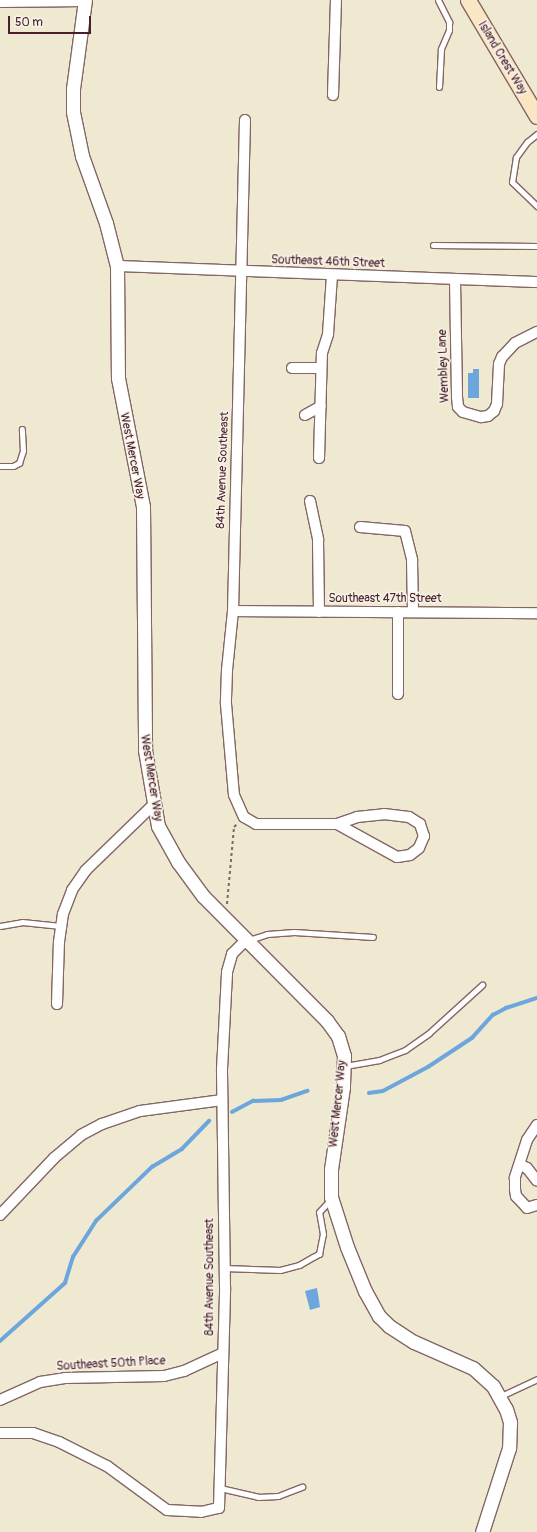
<!DOCTYPE html>
<style>
body{margin:0}
#map{position:relative;width:537px;height:1532px;overflow:hidden;background:#efe9d1;font-family:Pangolin,sans-serif}
div>[style]{position:absolute}
[style*='--x']{left:calc(var(--x)*1px);top:calc(var(--y)*1px);width:calc(var(--w)*1px);rotate:calc(var(--a)*1deg)}
.water>*{inset:0;background:#6ca6dc}
.stream>*{height:3.5px;margin:-1.75px;padding:0 1.75px;transform-origin:1.75px;border-radius:1.75px;background:#6ca6dc}
.path>*{height:2px;margin-top:-1px;transform-origin:0;background:repeating-linear-gradient(90deg,#846665 0 3px,transparent 0 6px)}
.roads{filter:drop-shadow(1px 0 #846665) drop-shadow(-1px 0 #846665) drop-shadow(0 1px #846665) drop-shadow(0 -1px #846665)}
.service>*{height:5px;margin:-2.5px;padding:0 2.5px;transform-origin:2.5px;border-radius:2.5px;background:#fff}
.minor>*{height:10px;margin:-5px;padding:0 5px;transform-origin:5px;border-radius:5px;background:#fff}
.tertiary>*{height:13px;margin:-6.5px;padding:0 6.5px;transform-origin:6.5px;border-radius:6.5px;background:#fff}
.secondary>*{height:15px;margin:-7.5px;padding:0 7.5px;transform-origin:7.5px;border-radius:7.5px;background:#fbe6c4}
span{translate:-50% -50%;white-space:nowrap;text-align:center;line-height:1.15;-webkit-text-stroke:3px #f7f3e8;paint-order:stroke}
.street-label{font-size:12px;color:#4a1f2b}
.scale{position:absolute;left:8px;top:16px;width:83px;height:18px;box-sizing:border-box;border:2px solid #4a1f2b;border-top:0;padding-left:5px;font-size:12px;line-height:14px;white-space:nowrap;color:#4a1f2b;-webkit-text-stroke:3px #f7f3e8;paint-order:stroke}
</style>
<div id="map">
<div class="water">
<div style="clip-path:polygon(473px 369px,479px 369px,479px 398px,468px 398px,468px 373px,473px 373px)"></div>
<div style="clip-path:polygon(317px 1288px,320px 1307px,310px 1310px,305px 1291px)"></div>
</div>
<div class="stream">
<div style="--x:369;--y:1093;--w:14;--a:-8"></div>
<div style="--x:383;--y:1091;--w:51;--a:-28.1"></div>
<div style="--x:428;--y:1067;--w:53;--a:-33.4"></div>
<div style="--x:472;--y:1038;--w:31;--a:-48"></div>
<div style="--x:493;--y:1015;--w:15;--a:-28"></div>
<div style="--x:506;--y:1008;--w:33;--a:-18"></div>
<div style="--x:232;--y:1112;--w:24;--a:-28"></div>
<div style="--x:253;--y:1101;--w:28;--a:-2"></div>
<div style="--x:281;--y:1100;--w:28;--a:-19"></div>
<div style="--x:0;--y:1341;--w:87;--a:-41.7"></div>
<div style="--x:65;--y:1283;--w:27;--a:-73"></div>
<div style="--x:73;--y:1257;--w:43;--a:-57.4"></div>
<div style="--x:96;--y:1221;--w:78;--a:-44"></div>
<div style="--x:152;--y:1167;--w:35;--a:-31"></div>
<div style="--x:182;--y:1149;--w:39;--a:-46"></div>
</div>
<div class="path">
<div style="--x:227;--y:904;--w:77;--a:-84.8"></div>
<div style="--x:234;--y:827;--w:4;--a:-45"></div>
</div>
<div class="roads">
<div class="service">
<div style="--x:438;--y:0;--w:25;--a:63"></div>
<div style="--x:449;--y:22;--w:8;--a:90"></div>
<div style="--x:449;--y:30;--w:21;--a:113"></div>
<div style="--x:441;--y:49;--w:38;--a:93"></div>
<div style="--x:537;--y:134;--w:13;--a:141"></div>
<div style="--x:527;--y:142;--w:19;--a:126"></div>
<div style="--x:516;--y:157;--w:25;--a:99"></div>
<div style="--x:512;--y:182;--w:35;--a:44"></div>
<div style="--x:433;--y:245;--w:104;--a:0.6"></div>
<div style="--x:0;--y:466;--w:13;--a:0"></div>
<div style="--x:13;--y:466;--w:7;--a:-27"></div>
<div style="--x:19;--y:463;--w:13;--a:-72"></div>
<div style="--x:23;--y:451;--w:22;--a:-93"></div>
<div style="--x:0;--y:926;--w:22;--a:-10"></div>
<div style="--x:22;--y:922;--w:39;--a:6"></div>
<div style="--x:249;--y:940;--w:19;--a:-18"></div>
<div style="--x:267;--y:934;--w:27;--a:-4"></div>
<div style="--x:294;--y:932;--w:79;--a:3.6"></div>
<div style="--x:345;--y:1066;--w:35;--a:-10"></div>
<div style="--x:379;--y:1060;--w:28;--a:-21"></div>
<div style="--x:405;--y:1050;--w:29;--a:-35"></div>
<div style="--x:429;--y:1033;--w:72;--a:-42.2"></div>
<div style="--x:224;--y:1268;--w:56;--a:2"></div>
<div style="--x:280;--y:1270;--w:20;--a:-15"></div>
<div style="--x:299;--y:1265;--w:16;--a:-30"></div>
<div style="--x:313;--y:1257;--w:7;--a:-27"></div>
<div style="--x:319;--y:1254;--w:20;--a:-79"></div>
<div style="--x:323;--y:1234;--w:22;--a:-100"></div>
<div style="--x:319;--y:1212;--w:16;--a:-47"></div>
<div style="--x:501;--y:1396;--w:40;--a:-25"></div>
<div style="--x:220;--y:1488;--w:39;--a:13"></div>
<div style="--x:258;--y:1497;--w:20;--a:-3"></div>
<div style="--x:278;--y:1496;--w:26;--a:-21"></div>
</div>
<div class="minor">
<div style="--x:0;--y:2;--w:85;--a:-0.7"></div>
<div style="--x:333;--y:95;--w:95;--a:-88.2"></div>
<div style="--x:245;--y:120;--w:491;--a:91.4"></div>
<div style="--x:233;--y:611;--w:59;--a:95.8"></div>
<div style="--x:227;--y:670;--w:34;--a:92"></div>
<div style="--x:226;--y:704;--w:91;--a:85"></div>
<div style="--x:234;--y:795;--w:24;--a:66"></div>
<div style="--x:244;--y:817;--w:14;--a:30"></div>
<div style="--x:256;--y:824;--w:81;--a:0"></div>
<div style="--x:337;--y:824;--w:21;--a:-19"></div>
<div style="--x:357;--y:817;--w:27;--a:-6"></div>
<div style="--x:384;--y:814;--w:25;--a:7"></div>
<div style="--x:409;--y:817;--w:13;--a:32"></div>
<div style="--x:420;--y:824;--w:13;--a:72"></div>
<div style="--x:424;--y:836;--w:13;--a:113"></div>
<div style="--x:419;--y:848;--w:11;--a:142"></div>
<div style="--x:410;--y:855;--w:13;--a:171"></div>
<div style="--x:397;--y:857;--w:68;--a:-151.2"></div>
<div style="--x:117;--y:266;--w:420;--a:2.2"></div>
<div style="--x:455;--y:280;--w:117;--a:89"></div>
<div style="--x:457;--y:397;--w:10;--a:84"></div>
<div style="--x:458;--y:407;--w:7;--a:45"></div>
<div style="--x:463;--y:412;--w:19;--a:16"></div>
<div style="--x:481;--y:417;--w:7;--a:-8"></div>
<div style="--x:488;--y:416;--w:8;--a:-40"></div>
<div style="--x:494;--y:411;--w:8;--a:-67"></div>
<div style="--x:497;--y:404;--w:40;--a:-87.1"></div>
<div style="--x:499;--y:364;--w:8;--a:-67"></div>
<div style="--x:502;--y:357;--w:19;--a:-47"></div>
<div style="--x:515;--y:343;--w:25;--a:-27"></div>
<div style="--x:292;--y:368;--w:29;--a:0"></div>
<div style="--x:305;--y:415;--w:18;--a:-29"></div>
<div style="--x:319;--y:458;--w:105;--a:-88.4"></div>
<div style="--x:322;--y:353;--w:20;--a:-72"></div>
<div style="--x:328;--y:334;--w:59;--a:-86.1"></div>
<div style="--x:310;--y:501;--w:40;--a:78"></div>
<div style="--x:318;--y:540;--w:72;--a:89.2"></div>
<div style="--x:360;--y:527;--w:45;--a:5.1"></div>
<div style="--x:405;--y:531;--w:30;--a:76"></div>
<div style="--x:412;--y:560;--w:52;--a:88.9"></div>
<div style="--x:233;--y:611;--w:304;--a:0.4"></div>
<div style="--x:398;--y:694;--w:82;--a:-90"></div>
<div style="--x:57;--y:1004;--w:62;--a:-88.2"></div>
<div style="--x:59;--y:942;--w:28;--a:-82"></div>
<div style="--x:63;--y:914;--w:26;--a:-69"></div>
<div style="--x:72;--y:890;--w:24;--a:-55"></div>
<div style="--x:86;--y:870;--w:93;--a:-44.1"></div>
<div style="--x:537;--y:1125;--w:18;--a:124"></div>
<div style="--x:527;--y:1140;--w:40;--a:108"></div>
<div style="--x:515;--y:1178;--w:11;--a:90"></div>
<div style="--x:515;--y:1189;--w:7;--a:82"></div>
<div style="--x:516;--y:1196;--w:16;--a:47"></div>
<div style="--x:527;--y:1208;--w:10;--a:-17"></div>
<div style="--x:521;--y:1165;--w:7;--a:27"></div>
<div style="--x:527;--y:1168;--w:16;--a:52"></div>
<div style="--x:0;--y:1215;--w:79;--a:-46.5"></div>
<div style="--x:54;--y:1158;--w:35;--a:-40"></div>
<div style="--x:81;--y:1135;--w:24;--a:-28"></div>
<div style="--x:102;--y:1124;--w:40;--a:-18.9"></div>
<div style="--x:140;--y:1111;--w:83;--a:-7.6"></div>
<div style="--x:0;--y:1400;--w:44;--a:-24.2"></div>
<div style="--x:40;--y:1382;--w:25;--a:-9"></div>
<div style="--x:65;--y:1378;--w:99;--a:-1.2"></div>
<div style="--x:164;--y:1376;--w:21;--a:-14"></div>
<div style="--x:184;--y:1371;--w:43;--a:-24.8"></div>
<div style="--x:0;--y:1433;--w:33;--a:0"></div>
<div style="--x:33;--y:1433;--w:28;--a:19"></div>
<div style="--x:59;--y:1442;--w:54;--a:26.6"></div>
<div style="--x:107;--y:1466;--w:74;--a:36.3"></div>
<div style="--x:167;--y:1510;--w:34;--a:3"></div>
<div style="--x:201;--y:1512;--w:18;--a:-13"></div>
<div style="--x:219;--y:1508;--w:221;--a:-88.4"></div>
<div style="--x:225;--y:1287;--w:218;--a:-90.8"></div>
<div style="--x:222;--y:1069;--w:97;--a:-87"></div>
<div style="--x:227;--y:972;--w:19;--a:-74"></div>
<div style="--x:232;--y:954;--w:18;--a:-45"></div>
</div>
<div class="tertiary">
<div style="--x:85;--y:0;--w:90;--a:97.7"></div>
<div style="--x:73;--y:89;--w:23;--a:90"></div>
<div style="--x:73;--y:112;--w:45;--a:78.4"></div>
<div style="--x:82;--y:156;--w:71;--a:70.3"></div>
<div style="--x:106;--y:223;--w:44;--a:75.7"></div>
<div style="--x:117;--y:266;--w:112;--a:89.5"></div>
<div style="--x:118;--y:378;--w:131;--a:79"></div>
<div style="--x:143;--y:507;--w:243;--a:89.5"></div>
<div style="--x:145;--y:750;--w:77;--a:80.3"></div>
<div style="--x:158;--y:826;--w:41;--a:60.9"></div>
<div style="--x:178;--y:862;--w:42;--a:53.7"></div>
<div style="--x:203;--y:896;--w:176;--a:45.2"></div>
<div style="--x:327;--y:1021;--w:19;--a:54"></div>
<div style="--x:338;--y:1036;--w:21;--a:73"></div>
<div style="--x:344;--y:1056;--w:31;--a:92"></div>
<div style="--x:343;--y:1087;--w:83;--a:98.3"></div>
<div style="--x:331;--y:1169;--w:28;--a:90"></div>
<div style="--x:331;--y:1197;--w:52;--a:72.3"></div>
<div style="--x:347;--y:1247;--w:48;--a:67.8"></div>
<div style="--x:365;--y:1291;--w:29;--a:61"></div>
<div style="--x:379;--y:1316;--w:14;--a:45"></div>
<div style="--x:389;--y:1326;--w:30;--a:33"></div>
<div style="--x:414;--y:1342;--w:64;--a:23.8"></div>
<div style="--x:473;--y:1368;--w:27;--a:42"></div>
<div style="--x:493;--y:1386;--w:26;--a:61"></div>
<div style="--x:506;--y:1409;--w:14;--a:73"></div>
<div style="--x:510;--y:1422;--w:26;--a:92"></div>
<div style="--x:509;--y:1448;--w:88;--a:107.8"></div>
</div>
<div class="secondary">
<div style="--x:468;--y:0;--w:135;--a:59.3"></div>
</div>
</div>
<div class="street-label">
<span style="left:502px;top:58px;rotate:59deg">Island Crest Way</span>
<span style="left:328px;top:262px;rotate:2deg">Southeast 46th Street</span>
<span style="left:444px;top:366px;rotate:-92deg">Wembley Lane</span>
<span style="left:132px;top:456px;rotate:79deg">West Mercer Way</span>
<span style="left:223px;top:470px;rotate:-88deg">84th Avenue Southeast</span>
<span style="left:385px;top:599px">Southeast 47th Street</span>
<span style="left:151px;top:778px;rotate:81deg">West Mercer Way</span>
<span style="left:338px;top:1104px;rotate:-84deg">West Mercer Way</span>
<span style="left:210px;top:1277px;rotate:-90deg">84th Avenue Southeast</span>
<span style="left:111px;top:1364px;rotate:-3deg">Southeast 50th Place</span>
</div>
<div class="scale">50 m</div>
</div>
